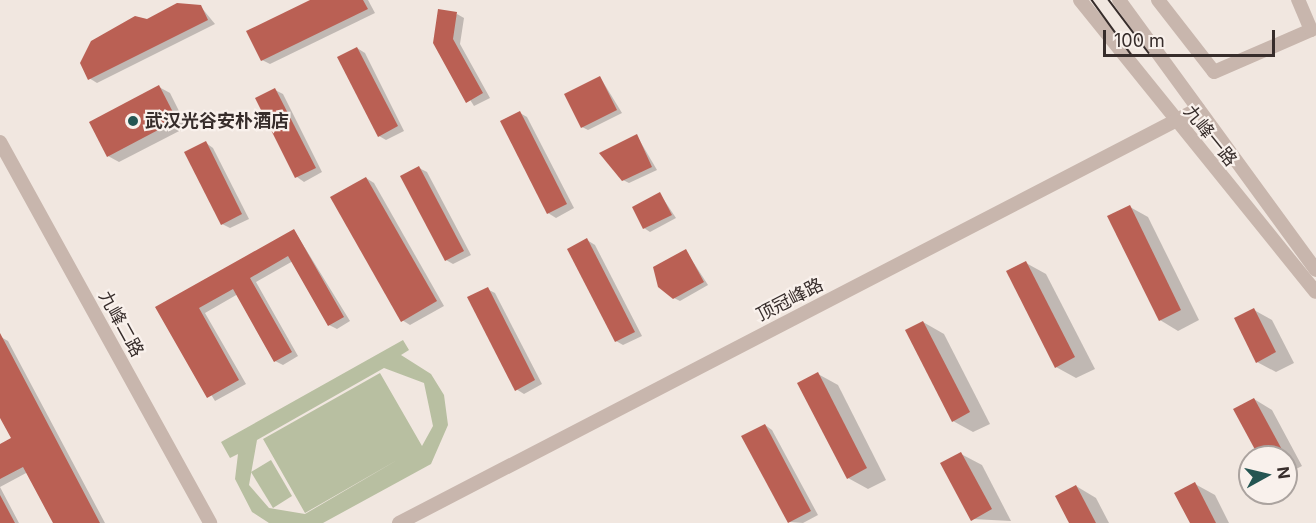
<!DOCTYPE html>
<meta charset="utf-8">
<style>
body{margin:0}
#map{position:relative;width:1316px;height:523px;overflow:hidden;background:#f1e7e0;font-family:Inter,"Noto Sans SC",sans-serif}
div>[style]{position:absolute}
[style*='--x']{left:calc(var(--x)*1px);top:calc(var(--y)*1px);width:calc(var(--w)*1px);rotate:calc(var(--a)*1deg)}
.green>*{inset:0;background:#b8bfa1}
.shadow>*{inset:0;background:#0003}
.building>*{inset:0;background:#ba6054}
.minor>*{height:14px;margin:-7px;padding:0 7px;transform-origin:7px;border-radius:7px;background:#c8b6ad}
.tram>*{height:1.5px;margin:-0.75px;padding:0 0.75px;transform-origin:0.75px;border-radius:0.75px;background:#372d2b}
.dots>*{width:16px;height:16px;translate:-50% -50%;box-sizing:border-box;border:3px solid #f9f1ec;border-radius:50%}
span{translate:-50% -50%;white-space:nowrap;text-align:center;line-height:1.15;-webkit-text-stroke:4.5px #f9f1ec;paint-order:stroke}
.poi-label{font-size:18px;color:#372d2b;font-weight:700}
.left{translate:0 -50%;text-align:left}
.street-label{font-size:18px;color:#372d2b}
.north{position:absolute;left:1238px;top:445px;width:60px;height:60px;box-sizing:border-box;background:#f9f1ec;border:2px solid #aba39f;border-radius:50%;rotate:82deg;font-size:16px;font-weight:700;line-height:24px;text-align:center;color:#372d2b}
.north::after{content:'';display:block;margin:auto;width:21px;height:27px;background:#245552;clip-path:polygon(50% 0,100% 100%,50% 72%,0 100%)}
.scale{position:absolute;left:1103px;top:30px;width:172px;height:27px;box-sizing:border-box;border:3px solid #372d2b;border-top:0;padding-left:8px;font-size:18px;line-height:21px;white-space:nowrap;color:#372d2b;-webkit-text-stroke:4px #f9f1ec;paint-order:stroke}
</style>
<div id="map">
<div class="green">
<div style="clip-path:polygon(evenodd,403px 340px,409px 350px,401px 355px,431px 374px,444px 395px,448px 425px,431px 464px,323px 523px,269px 523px,252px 512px,235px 479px,238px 454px,230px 458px,221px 442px,403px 340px,384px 368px,424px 383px,433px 426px,422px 446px,380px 373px,263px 439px,305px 513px,399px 459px,305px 514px,269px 508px,249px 485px,257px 440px,384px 368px)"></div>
<div style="clip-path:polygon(271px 460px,292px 496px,273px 508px,251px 472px)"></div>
</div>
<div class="shadow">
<div style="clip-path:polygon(314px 0,368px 0,375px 13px,270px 64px,262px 60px)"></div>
<div style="clip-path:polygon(201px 7px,215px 24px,97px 83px,89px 78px,147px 21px)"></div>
<div style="clip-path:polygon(457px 14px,464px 18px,460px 44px,490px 98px,474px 106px,434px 43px)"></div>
<div style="clip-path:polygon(357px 48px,365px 53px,404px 131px,386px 140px,379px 136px)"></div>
<div style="clip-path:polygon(600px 77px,622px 113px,588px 130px,582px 127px)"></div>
<div style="clip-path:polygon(159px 87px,170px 93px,187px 127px,119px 162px,108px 156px)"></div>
<div style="clip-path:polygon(275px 90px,283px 94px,322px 172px,304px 182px,297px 177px)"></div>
<div style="clip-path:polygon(520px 113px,527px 117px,574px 208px,556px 218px,548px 213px)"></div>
<div style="clip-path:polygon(637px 136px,657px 170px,629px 183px,623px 180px)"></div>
<div style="clip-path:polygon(206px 143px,213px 148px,249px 219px,230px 228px,222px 224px)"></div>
<div style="clip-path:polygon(419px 168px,427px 172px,471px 255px,453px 264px,446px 260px)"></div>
<div style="clip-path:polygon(366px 178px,374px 183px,444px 306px,410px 325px,402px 320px)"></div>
<div style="clip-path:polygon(660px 194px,676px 218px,650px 232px,644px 228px)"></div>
<div style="clip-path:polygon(1130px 207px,1148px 217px,1199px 320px,1178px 331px,1160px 320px)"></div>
<div style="clip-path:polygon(294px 230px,350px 321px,337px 329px,329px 325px,293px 261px,256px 282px,298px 356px,283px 365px,275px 361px,238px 294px,205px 313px,246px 384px,215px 401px,157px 308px)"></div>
<div style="clip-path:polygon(587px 240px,595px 245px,642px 336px,623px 345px,616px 341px)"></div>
<div style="clip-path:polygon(686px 251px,708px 285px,680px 301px,674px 298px)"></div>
<div style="clip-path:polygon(1026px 263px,1046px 274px,1095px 369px,1076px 378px,1056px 367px)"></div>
<div style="clip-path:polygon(487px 289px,495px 293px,542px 384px,524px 394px,516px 389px)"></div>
<div style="clip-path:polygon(1254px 310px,1272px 320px,1294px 363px,1276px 372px,1257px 362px)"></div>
<div style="clip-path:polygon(923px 322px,944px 334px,990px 424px,973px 432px,953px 421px)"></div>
<div style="clip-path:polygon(1px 337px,8px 341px,105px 523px,55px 523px,28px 472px,0 487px,19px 523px,0 523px,0 445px,13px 438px,0 415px)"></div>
<div style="clip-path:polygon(818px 374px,838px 385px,886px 480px,868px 489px,848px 478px)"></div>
<div style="clip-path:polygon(1254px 399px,1272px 410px,1302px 466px,1286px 474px,1286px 457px,1260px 457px)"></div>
<div style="clip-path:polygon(765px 425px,772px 430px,818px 515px,803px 523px,789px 522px)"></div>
<div style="clip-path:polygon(961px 454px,982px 465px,1011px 521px,972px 519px)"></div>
<div style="clip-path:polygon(1195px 484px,1215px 495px,1229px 523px,1191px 523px)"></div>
<div style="clip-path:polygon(1076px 486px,1096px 498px,1109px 523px,1071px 523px)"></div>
</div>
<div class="building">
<div style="clip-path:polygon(310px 0,363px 0,368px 9px,261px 61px,246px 31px)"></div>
<div style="clip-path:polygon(177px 3px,201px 5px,208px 20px,88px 80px,80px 63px,91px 41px,135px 16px,147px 19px)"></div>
<div style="clip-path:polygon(438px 9px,457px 12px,453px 39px,483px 93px,466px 103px,433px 43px)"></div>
<div style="clip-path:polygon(357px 47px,398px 126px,378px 137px,337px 57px)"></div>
<div style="clip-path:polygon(600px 76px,617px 110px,581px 128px,564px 94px)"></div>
<div style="clip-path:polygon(159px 85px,177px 120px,107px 157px,89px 122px)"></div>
<div style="clip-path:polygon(275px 88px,316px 168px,295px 178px,255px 98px)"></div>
<div style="clip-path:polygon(520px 111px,567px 204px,547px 214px,500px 121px)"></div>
<div style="clip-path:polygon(637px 134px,652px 167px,622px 181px,599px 153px)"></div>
<div style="clip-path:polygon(206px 141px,242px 214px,221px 225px,184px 152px)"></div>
<div style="clip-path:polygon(419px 166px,464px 251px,445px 261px,400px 176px)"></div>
<div style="clip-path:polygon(366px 177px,437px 301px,401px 322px,330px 197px)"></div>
<div style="clip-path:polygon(660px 192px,672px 215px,643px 229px,632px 207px)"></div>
<div style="clip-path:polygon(1130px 205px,1181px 310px,1159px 321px,1107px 216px)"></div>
<div style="clip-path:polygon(294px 229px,344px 317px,328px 326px,288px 256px,250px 278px,292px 352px,274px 362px,233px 289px,199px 308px,239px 380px,207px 398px,155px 307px)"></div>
<div style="clip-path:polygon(587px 238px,635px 332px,615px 342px,567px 249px)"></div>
<div style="clip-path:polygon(686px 249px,704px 282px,673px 299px,658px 287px,653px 267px)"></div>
<div style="clip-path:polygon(1026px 261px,1075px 357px,1055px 368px,1006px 271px)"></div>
<div style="clip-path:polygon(488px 287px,535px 380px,515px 391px,467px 297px)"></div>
<div style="clip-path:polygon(1254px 308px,1276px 352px,1256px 363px,1234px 318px)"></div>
<div style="clip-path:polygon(923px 321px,970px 412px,952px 422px,905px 330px)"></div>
<div style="clip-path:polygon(0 333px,100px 523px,53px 523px,23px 467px,0 479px,0 444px,11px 438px,0 418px)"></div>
<div style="clip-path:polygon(818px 372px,867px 468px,847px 479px,797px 383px)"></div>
<div style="clip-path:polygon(1254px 398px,1286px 457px,1259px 457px,1233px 409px)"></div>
<div style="clip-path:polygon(765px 424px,811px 511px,788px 523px,741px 436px)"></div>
<div style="clip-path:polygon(961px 452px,992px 509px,971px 521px,940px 463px)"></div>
<div style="clip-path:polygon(1195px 482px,1216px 523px,1190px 523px,1174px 493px)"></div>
<div style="clip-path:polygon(1076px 485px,1096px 523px,1069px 523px,1055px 496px)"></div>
<div style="clip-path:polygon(0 495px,15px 523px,0 523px)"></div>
</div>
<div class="minor">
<div style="--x:1080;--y:0;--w:375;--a:51.1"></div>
<div style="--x:1119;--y:0;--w:334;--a:53.9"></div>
<div style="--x:1158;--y:0;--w:91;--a:52.1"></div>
<div style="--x:1214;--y:72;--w:106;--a:-23.4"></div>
<div style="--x:1311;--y:30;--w:33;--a:-113"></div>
<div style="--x:0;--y:142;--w:435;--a:61.1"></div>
<div style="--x:399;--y:523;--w:900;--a:-27.39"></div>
</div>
<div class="tram">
<div style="--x:1092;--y:0;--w:67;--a:54.2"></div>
<div style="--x:1109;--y:0;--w:66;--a:53"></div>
</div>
<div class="dots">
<div style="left:133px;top:121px;background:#245552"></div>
</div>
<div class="poi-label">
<span class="left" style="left:145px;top:121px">武汉光谷安朴酒店</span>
</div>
<div class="street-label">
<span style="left:1210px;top:136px;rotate:51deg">九峰一路</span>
<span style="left:790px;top:300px;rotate:-27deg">顶冠峰路</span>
<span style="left:121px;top:324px;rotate:61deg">九峰二路</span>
</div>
<div class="north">N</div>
<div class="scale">100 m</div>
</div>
